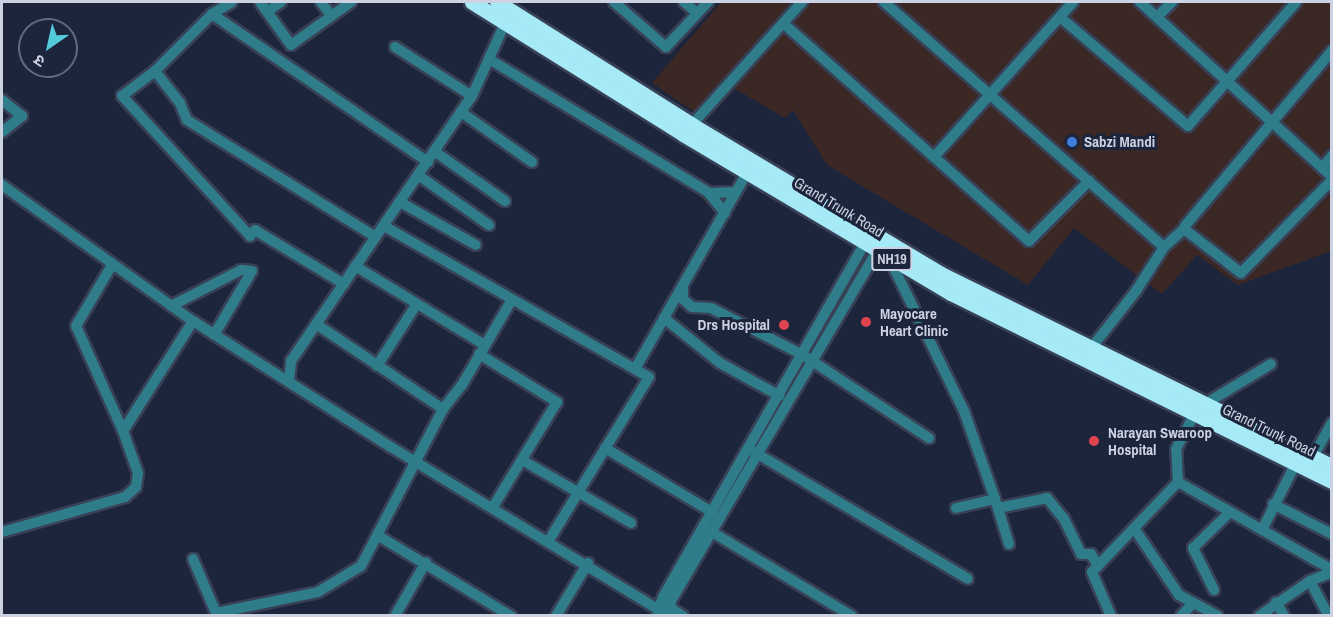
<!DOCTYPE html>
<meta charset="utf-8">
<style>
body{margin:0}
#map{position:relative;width:1333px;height:617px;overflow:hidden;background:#1c253b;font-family:"Archivo Narrow","Noto Sans Devanagari",sans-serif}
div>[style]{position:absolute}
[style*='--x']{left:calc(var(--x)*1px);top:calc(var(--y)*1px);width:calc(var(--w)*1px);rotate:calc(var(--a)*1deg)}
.commercial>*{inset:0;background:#3b2724}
.roads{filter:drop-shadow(2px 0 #384156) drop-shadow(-2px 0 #384156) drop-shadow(0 2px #384156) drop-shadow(0 -2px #384156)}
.minor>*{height:10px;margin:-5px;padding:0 5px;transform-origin:5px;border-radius:5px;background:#2f7d8b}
.highway>*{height:15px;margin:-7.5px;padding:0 7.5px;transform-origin:7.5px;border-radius:7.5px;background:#a6e9f7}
.dots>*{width:16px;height:16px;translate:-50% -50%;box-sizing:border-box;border:3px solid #1c253b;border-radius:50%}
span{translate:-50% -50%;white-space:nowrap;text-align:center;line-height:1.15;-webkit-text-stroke:6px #1c253b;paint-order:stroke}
.shield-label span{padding:2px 4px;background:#1c253b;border:2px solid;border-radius:4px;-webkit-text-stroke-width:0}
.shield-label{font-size:14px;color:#ccd2e1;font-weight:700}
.poi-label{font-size:15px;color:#ccd2e1;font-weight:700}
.left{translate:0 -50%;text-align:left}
.right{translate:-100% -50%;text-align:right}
.street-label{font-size:15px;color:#ccd2e1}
.frame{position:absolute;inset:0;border:3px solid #ccd2e1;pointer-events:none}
.north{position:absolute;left:18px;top:18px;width:60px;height:60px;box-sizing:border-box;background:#1c253b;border:2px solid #626a7d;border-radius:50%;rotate:214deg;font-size:16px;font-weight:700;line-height:24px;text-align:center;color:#ccd2e1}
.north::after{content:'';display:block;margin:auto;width:21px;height:27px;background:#53cbda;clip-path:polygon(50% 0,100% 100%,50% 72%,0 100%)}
</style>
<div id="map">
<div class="commercial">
<div style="clip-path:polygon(721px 2px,1331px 2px,1331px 251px,1238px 285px,1197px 255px,1162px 294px,1074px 228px,1028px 285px,827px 165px,793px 110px,785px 118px,734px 88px,706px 120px,652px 83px)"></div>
</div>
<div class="roads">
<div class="minor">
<div style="--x:260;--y:2;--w:53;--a:54.2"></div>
<div style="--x:291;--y:45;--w:74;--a:-35.6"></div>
<div style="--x:321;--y:2;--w:15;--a:53"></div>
<div style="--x:614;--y:2;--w:69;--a:40.9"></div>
<div style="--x:666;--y:47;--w:62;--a:-47"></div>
<div style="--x:684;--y:2;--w:17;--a:40"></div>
<div style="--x:884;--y:2;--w:372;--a:41.2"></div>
<div style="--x:1164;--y:247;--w:27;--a:-42"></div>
<div style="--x:1184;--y:229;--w:72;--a:37.7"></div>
<div style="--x:1241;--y:273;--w:130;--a:-45.6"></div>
<div style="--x:1140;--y:2;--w:260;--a:42.3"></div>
<div style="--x:268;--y:11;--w:16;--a:-35"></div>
<div style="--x:212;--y:14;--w:23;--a:-31"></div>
<div style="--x:1158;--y:16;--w:20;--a:-45"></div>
<div style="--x:1060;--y:17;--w:168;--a:40.4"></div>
<div style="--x:1188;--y:126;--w:164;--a:-48.9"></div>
<div style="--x:783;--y:23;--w:202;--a:41.6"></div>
<div style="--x:934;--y:157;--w:208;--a:-48.1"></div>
<div style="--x:395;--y:47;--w:91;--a:32.5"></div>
<div style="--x:489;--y:59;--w:258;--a:31.3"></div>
<div style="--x:155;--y:71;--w:41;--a:52"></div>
<div style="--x:180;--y:103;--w:18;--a:68"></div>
<div style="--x:187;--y:120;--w:222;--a:31.8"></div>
<div style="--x:2;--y:100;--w:26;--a:39"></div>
<div style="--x:22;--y:116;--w:26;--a:141"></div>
<div style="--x:461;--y:112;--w:87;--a:35.2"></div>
<div style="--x:688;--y:129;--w:171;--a:-48.1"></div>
<div style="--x:434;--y:151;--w:87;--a:35.2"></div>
<div style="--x:934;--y:157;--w:127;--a:41.5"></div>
<div style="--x:1029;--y:241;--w:85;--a:-45"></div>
<div style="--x:1322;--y:168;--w:16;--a:-50"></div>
<div style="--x:418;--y:175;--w:87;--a:35.2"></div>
<div style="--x:2;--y:185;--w:234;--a:35.5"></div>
<div style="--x:193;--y:321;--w:235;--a:32.5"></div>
<div style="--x:391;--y:447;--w:325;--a:31.3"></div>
<div style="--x:400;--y:202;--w:87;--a:29.5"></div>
<div style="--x:725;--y:213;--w:26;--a:-129"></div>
<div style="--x:709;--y:193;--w:27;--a:-2"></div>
<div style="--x:384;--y:226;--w:305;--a:29.7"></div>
<div style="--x:649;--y:377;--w:191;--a:121.5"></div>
<div style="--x:1185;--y:226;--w:229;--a:-50"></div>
<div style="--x:889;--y:258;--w:170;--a:63.9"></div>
<div style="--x:964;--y:411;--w:93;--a:70.6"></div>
<div style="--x:995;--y:499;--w:40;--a:167"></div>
<div style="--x:355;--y:266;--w:152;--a:31.3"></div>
<div style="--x:344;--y:284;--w:104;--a:-148.8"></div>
<div style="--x:255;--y:230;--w:8;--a:130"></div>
<div style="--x:250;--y:236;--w:190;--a:-132.4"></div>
<div style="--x:122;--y:96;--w:41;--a:-37.1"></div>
<div style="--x:155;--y:71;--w:81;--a:-45"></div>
<div style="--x:212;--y:14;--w:262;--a:34.4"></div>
<div style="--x:683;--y:289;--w:10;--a:90"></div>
<div style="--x:683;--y:299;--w:12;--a:42"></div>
<div style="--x:692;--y:307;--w:19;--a:3"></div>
<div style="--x:711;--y:308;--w:103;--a:27.1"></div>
<div style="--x:803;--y:355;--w:151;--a:33.4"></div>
<div style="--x:171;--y:306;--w:79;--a:-27.2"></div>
<div style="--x:241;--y:270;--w:11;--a:5"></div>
<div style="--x:252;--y:271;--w:74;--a:120.7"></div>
<div style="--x:664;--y:318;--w:72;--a:38.8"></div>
<div style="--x:720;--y:363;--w:68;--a:28.8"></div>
<div style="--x:316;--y:324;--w:153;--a:33.8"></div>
<div style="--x:1089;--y:351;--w:76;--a:-51.9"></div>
<div style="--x:1136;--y:291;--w:52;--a:-57.5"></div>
<div style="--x:479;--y:354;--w:92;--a:31.6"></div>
<div style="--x:557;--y:402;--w:123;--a:121.4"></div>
<div style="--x:377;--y:366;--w:72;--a:-57.4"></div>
<div style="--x:635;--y:369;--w:226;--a:-60.3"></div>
<div style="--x:289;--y:381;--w:20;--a:-84"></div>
<div style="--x:291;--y:361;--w:321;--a:-55.7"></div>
<div style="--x:472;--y:96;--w:85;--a:-65.6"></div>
<div style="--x:1205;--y:404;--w:77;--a:-31.2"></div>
<div style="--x:123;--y:431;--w:130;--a:-57.5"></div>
<div style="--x:605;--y:448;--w:125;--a:30.9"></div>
<div style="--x:751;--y:450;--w:252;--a:30.7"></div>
<div style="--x:1313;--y:457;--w:39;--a:-61"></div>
<div style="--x:522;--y:460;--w:126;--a:30"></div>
<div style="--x:1178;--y:482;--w:177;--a:29.7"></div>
<div style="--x:996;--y:502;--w:44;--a:72.8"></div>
<div style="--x:1273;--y:504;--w:66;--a:27"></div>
<div style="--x:998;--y:508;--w:50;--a:-11.5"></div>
<div style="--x:1047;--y:498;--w:27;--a:51"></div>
<div style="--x:1064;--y:519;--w:39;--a:64"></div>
<div style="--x:1081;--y:554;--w:10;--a:0"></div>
<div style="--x:1091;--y:554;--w:14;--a:60"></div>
<div style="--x:1134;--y:528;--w:81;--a:56.1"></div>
<div style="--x:1179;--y:595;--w:44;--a:28.3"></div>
<div style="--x:707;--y:529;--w:169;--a:31"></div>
<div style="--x:1262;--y:530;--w:75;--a:-63.1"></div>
<div style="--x:2;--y:532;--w:128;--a:-15.9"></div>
<div style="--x:125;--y:497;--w:15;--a:-42"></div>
<div style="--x:136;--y:487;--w:14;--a:-82"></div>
<div style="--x:138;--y:473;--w:45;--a:-109.7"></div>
<div style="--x:123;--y:431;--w:115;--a:-114.1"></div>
<div style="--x:76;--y:326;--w:71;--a:-59.5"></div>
<div style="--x:377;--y:535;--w:157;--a:31.2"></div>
<div style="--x:193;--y:559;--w:59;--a:66.9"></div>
<div style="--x:216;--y:613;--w:104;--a:-11.6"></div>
<div style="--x:318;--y:592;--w:50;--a:-31.2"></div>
<div style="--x:361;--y:566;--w:177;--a:-62.4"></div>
<div style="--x:443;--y:409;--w:31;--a:-52"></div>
<div style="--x:462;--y:385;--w:97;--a:-59.7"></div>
<div style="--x:1310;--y:581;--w:40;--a:62"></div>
<div style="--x:1214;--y:590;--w:47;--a:-116.6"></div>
<div style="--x:1193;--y:548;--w:52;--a:-44.2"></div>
<div style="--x:1276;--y:602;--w:16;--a:60"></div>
<div style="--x:657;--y:615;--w:19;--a:-72"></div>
<div style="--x:663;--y:597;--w:416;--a:-60.3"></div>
<div style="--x:395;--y:616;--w:62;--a:-60.1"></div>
<div style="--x:556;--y:616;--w:62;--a:-58.9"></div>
<div style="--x:683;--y:616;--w:15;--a:-148"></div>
<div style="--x:670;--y:608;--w:7;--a:-82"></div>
<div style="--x:671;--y:601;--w:414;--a:-59.5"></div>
<div style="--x:1111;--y:616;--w:48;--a:-113.4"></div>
<div style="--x:1092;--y:572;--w:124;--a:-46.3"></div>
<div style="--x:1178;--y:482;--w:33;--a:-93"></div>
<div style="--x:1176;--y:449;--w:40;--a:-62"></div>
<div style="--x:1181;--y:616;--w:16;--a:-47"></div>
<div style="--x:1259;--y:616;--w:62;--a:-34.5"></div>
<div style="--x:1310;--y:581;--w:24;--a:-22"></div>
</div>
<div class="highway">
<div style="--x:472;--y:2;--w:249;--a:32"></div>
<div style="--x:683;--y:134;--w:312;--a:30.7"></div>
<div style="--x:951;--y:293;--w:425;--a:26.3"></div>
<div style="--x:497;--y:2;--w:231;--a:32.2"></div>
<div style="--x:692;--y:125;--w:288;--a:30.9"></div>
<div style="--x:939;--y:273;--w:438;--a:26.2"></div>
</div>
</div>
<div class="dots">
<div style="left:1072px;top:142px;background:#3f7fe0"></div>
<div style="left:866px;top:322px;background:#e0444e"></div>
<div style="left:784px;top:325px;background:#e0444e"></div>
<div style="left:1094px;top:441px;background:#e0444e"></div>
</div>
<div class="shield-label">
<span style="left:892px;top:259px">NH19</span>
</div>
<div class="poi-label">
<span class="left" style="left:1084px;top:142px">Sabzi Mandi</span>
<span class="left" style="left:880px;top:322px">Mayocare<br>Heart Clinic</span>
<span class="right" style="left:770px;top:325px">Drs Hospital</span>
<span class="left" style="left:1108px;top:441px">Narayan Swaroop<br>Hospital</span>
</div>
<div class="street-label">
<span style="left:839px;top:207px;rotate:31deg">Grand Trunk Road</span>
<span style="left:1269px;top:430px;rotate:26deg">Grand Trunk Road</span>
</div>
<div class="frame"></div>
<div class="north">उ</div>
</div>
